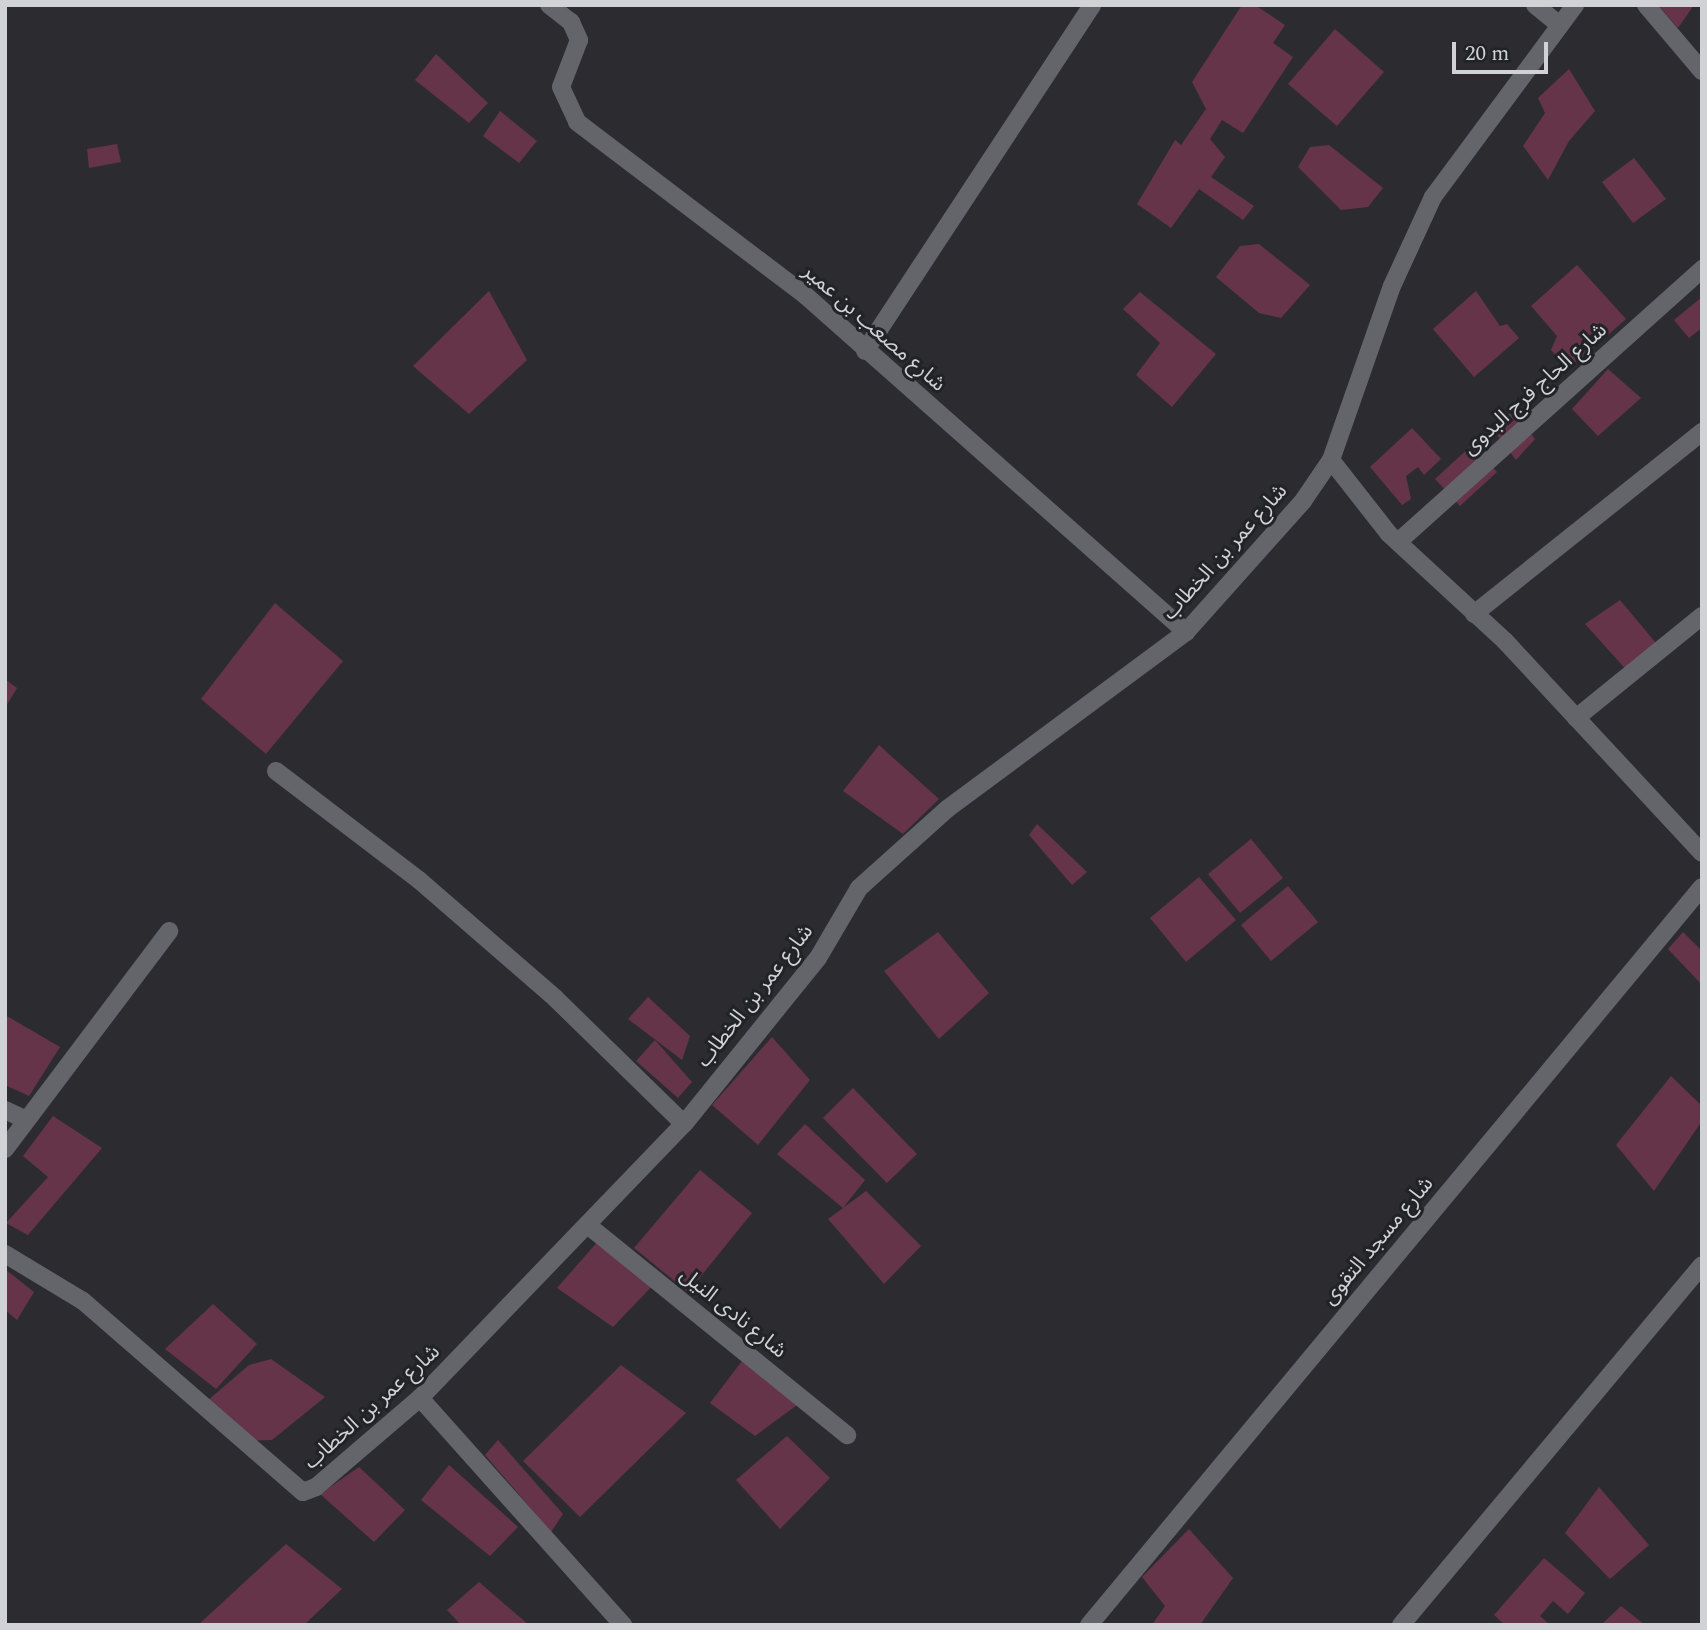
<!DOCTYPE html>
<meta charset="utf-8">
<style>
body{margin:0}
#map{position:relative;width:1707px;height:1630px;overflow:hidden;background:#2c2c30;font-family:Spectral,"Noto Sans Arabic",serif}
div>[style]{position:absolute}
[style*='--x']{left:calc(var(--x)*1px);top:calc(var(--y)*1px);width:calc(var(--w)*1px);rotate:calc(var(--a)*1deg)}
.building>*{inset:0;background:#653448}
.minor>*{height:18px;margin:-9px;padding:0 9px;transform-origin:9px;border-radius:9px;background:#64656a}
span{translate:-50% -50%;white-space:nowrap;text-align:center;line-height:1.15;-webkit-text-stroke:6px #222326;paint-order:stroke}
.street-label{font-size:21px;color:#d1d2d5}
.frame{position:absolute;inset:0;border:7px solid #d1d2d5;pointer-events:none}
.scale{position:absolute;left:1452px;top:42px;width:96px;height:32px;box-sizing:border-box;border:4px solid #d1d2d5;border-top:0;padding-left:9px;font-size:21px;line-height:24px;white-space:nowrap;color:#d1d2d5;-webkit-text-stroke:5px #222326;paint-order:stroke}
</style>
<div id="map">
<div class="building">
<div style="clip-path:polygon(1242px 5px,1255px 5px,1285px 25px,1273px 43px,1293px 57px,1243px 133px,1222px 120px,1210px 139px,1225px 157px,1211px 177px,1254px 206px,1243px 220px,1199px 189px,1171px 228px,1137px 204px,1175px 140px,1181px 145px,1206px 109px,1192px 82px)"></div>
<div style="clip-path:polygon(1658px 5px,1694px 5px,1678px 28px)"></div>
<div style="clip-path:polygon(1335px 29px,1384px 72px,1337px 126px,1288px 84px)"></div>
<div style="clip-path:polygon(436px 54px,488px 103px,469px 123px,415px 80px)"></div>
<div style="clip-path:polygon(1569px 69px,1595px 111px,1569px 141px,1548px 180px,1523px 146px,1545px 113px,1538px 98px)"></div>
<div style="clip-path:polygon(500px 111px,537px 141px,519px 163px,483px 136px)"></div>
<div style="clip-path:polygon(117px 144px,121px 162px,89px 168px,87px 149px)"></div>
<div style="clip-path:polygon(1329px 145px,1383px 188px,1368px 207px,1341px 210px,1298px 167px,1310px 147px)"></div>
<div style="clip-path:polygon(1634px 158px,1666px 199px,1633px 223px,1602px 182px)"></div>
<div style="clip-path:polygon(1259px 244px,1310px 285px,1281px 318px,1259px 313px,1216px 277px,1240px 246px)"></div>
<div style="clip-path:polygon(1577px 265px,1626px 319px,1568px 370px,1551px 350px,1557px 336px,1531px 306px)"></div>
<div style="clip-path:polygon(489px 291px,527px 360px,469px 414px,413px 366px)"></div>
<div style="clip-path:polygon(1476px 291px,1500px 326px,1507px 324px,1519px 338px,1474px 377px,1433px 329px)"></div>
<div style="clip-path:polygon(1140px 292px,1216px 354px,1172px 407px,1136px 375px,1160px 343px,1123px 309px)"></div>
<div style="clip-path:polygon(1702px 297px,1702px 328px,1689px 338px,1674px 320px)"></div>
<div style="clip-path:polygon(1608px 369px,1641px 398px,1598px 436px,1572px 409px)"></div>
<div style="clip-path:polygon(1514px 410px,1535px 439px,1516px 460px,1491px 427px)"></div>
<div style="clip-path:polygon(1412px 428px,1441px 459px,1424px 475px,1418px 467px,1406px 476px,1411px 499px,1402px 505px,1370px 467px)"></div>
<div style="clip-path:polygon(1472px 445px,1497px 472px,1460px 506px,1435px 479px)"></div>
<div style="clip-path:polygon(1620px 600px,1661px 649px,1630px 674px,1585px 624px)"></div>
<div style="clip-path:polygon(275px 603px,343px 661px,266px 754px,201px 699px)"></div>
<div style="clip-path:polygon(5px 679px,17px 688px,5px 708px)"></div>
<div style="clip-path:polygon(879px 745px,939px 799px,903px 834px,843px 791px)"></div>
<div style="clip-path:polygon(1037px 824px,1087px 872px,1072px 885px,1029px 835px)"></div>
<div style="clip-path:polygon(1251px 839px,1283px 878px,1240px 913px,1208px 874px)"></div>
<div style="clip-path:polygon(1199px 877px,1236px 920px,1186px 962px,1150px 918px)"></div>
<div style="clip-path:polygon(1288px 886px,1318px 922px,1271px 961px,1241px 925px)"></div>
<div style="clip-path:polygon(938px 932px,989px 993px,939px 1039px,884px 971px)"></div>
<div style="clip-path:polygon(1683px 932px,1702px 951px,1702px 985px,1668px 949px)"></div>
<div style="clip-path:polygon(648px 997px,690px 1036px,682px 1060px,628px 1019px)"></div>
<div style="clip-path:polygon(5px 1015px,60px 1047px,29px 1096px,5px 1085px)"></div>
<div style="clip-path:polygon(772px 1037px,810px 1080px,758px 1145px,712px 1105px)"></div>
<div style="clip-path:polygon(655px 1040px,692px 1082px,678px 1098px,636px 1061px)"></div>
<div style="clip-path:polygon(1671px 1076px,1702px 1106px,1702px 1121px,1654px 1191px,1616px 1145px)"></div>
<div style="clip-path:polygon(853px 1088px,917px 1154px,887px 1183px,823px 1118px)"></div>
<div style="clip-path:polygon(53px 1116px,102px 1148px,28px 1235px,6px 1223px,48px 1177px,23px 1156px)"></div>
<div style="clip-path:polygon(805px 1124px,865px 1180px,843px 1208px,866px 1191px,921px 1246px,884px 1284px,828px 1219px,843px 1208px,777px 1154px)"></div>
<div style="clip-path:polygon(700px 1170px,752px 1213px,688px 1292px,634px 1248px)"></div>
<div style="clip-path:polygon(607px 1231px,657px 1281px,613px 1327px,557px 1288px)"></div>
<div style="clip-path:polygon(5px 1269px,34px 1292px,17px 1320px,5px 1310px)"></div>
<div style="clip-path:polygon(213px 1304px,257px 1344px,216px 1389px,165px 1349px)"></div>
<div style="clip-path:polygon(271px 1359px,325px 1397px,272px 1440px,240px 1441px,200px 1407px,249px 1365px)"></div>
<div style="clip-path:polygon(742px 1361px,804px 1400px,755px 1436px,710px 1403px)"></div>
<div style="clip-path:polygon(621px 1365px,686px 1413px,580px 1517px,523px 1461px)"></div>
<div style="clip-path:polygon(787px 1436px,830px 1478px,780px 1529px,736px 1480px)"></div>
<div style="clip-path:polygon(498px 1440px,563px 1514px,551px 1532px,485px 1455px)"></div>
<div style="clip-path:polygon(449px 1465px,518px 1527px,490px 1556px,421px 1500px)"></div>
<div style="clip-path:polygon(359px 1467px,405px 1510px,374px 1542px,320px 1494px)"></div>
<div style="clip-path:polygon(1599px 1487px,1649px 1545px,1610px 1579px,1565px 1533px)"></div>
<div style="clip-path:polygon(1189px 1529px,1233px 1578px,1200px 1625px,1152px 1625px,1165px 1606px,1142px 1577px)"></div>
<div style="clip-path:polygon(286px 1544px,342px 1589px,304px 1625px,198px 1625px)"></div>
<div style="clip-path:polygon(1544px 1558px,1585px 1593px,1568px 1614px,1553px 1601px,1540px 1616px,1550px 1625px,1505px 1625px,1494px 1615px)"></div>
<div style="clip-path:polygon(479px 1582px,529px 1625px,461px 1625px,447px 1610px)"></div>
<div style="clip-path:polygon(1621px 1606px,1645px 1625px,1601px 1625px)"></div>
</div>
<div class="minor">
<div style="--x:549;--y:5;--w:28;--a:38"></div>
<div style="--x:571;--y:22;--w:20;--a:66"></div>
<div style="--x:579;--y:40;--w:50;--a:111"></div>
<div style="--x:561;--y:87;--w:38;--a:65"></div>
<div style="--x:577;--y:122;--w:286;--a:37.2"></div>
<div style="--x:805;--y:295;--w:509;--a:41.49"></div>
<div style="--x:1535;--y:5;--w:32;--a:39"></div>
<div style="--x:1646;--y:5;--w:87;--a:49.7"></div>
<div style="--x:865;--y:351;--w:414;--a:-56.7"></div>
<div style="--x:1331;--y:460;--w:94;--a:51.9"></div>
<div style="--x:1389;--y:534;--w:158;--a:42.7"></div>
<div style="--x:1505;--y:641;--w:289;--a:47.1"></div>
<div style="--x:1398;--y:542;--w:409;--a:-41.9"></div>
<div style="--x:1474;--y:614;--w:292;--a:-38.6"></div>
<div style="--x:1576;--y:718;--w:162;--a:-39"></div>
<div style="--x:276;--y:771;--w:180;--a:37.3"></div>
<div style="--x:419;--y:880;--w:180;--a:40.9"></div>
<div style="--x:555;--y:998;--w:180;--a:44.3"></div>
<div style="--x:5;--y:1110;--w:23;--a:25"></div>
<div style="--x:5;--y:1149;--w:273;--a:-53"></div>
<div style="--x:590;--y:1227;--w:331;--a:39"></div>
<div style="--x:5;--y:1254;--w:91;--a:31.1"></div>
<div style="--x:83;--y:1301;--w:291;--a:41"></div>
<div style="--x:303;--y:1492;--w:14;--a:-21"></div>
<div style="--x:316;--y:1487;--w:137;--a:-40.6"></div>
<div style="--x:420;--y:1398;--w:380;--a:-46.1"></div>
<div style="--x:684;--y:1124;--w:213;--a:-51.1"></div>
<div style="--x:818;--y:958;--w:81;--a:-59.6"></div>
<div style="--x:859;--y:888;--w:118;--a:-41.9"></div>
<div style="--x:947;--y:809;--w:297;--a:-36.5"></div>
<div style="--x:1186;--y:632;--w:176;--a:-48.2"></div>
<div style="--x:1303;--y:501;--w:50;--a:-55.7"></div>
<div style="--x:1331;--y:460;--w:184;--a:-70.7"></div>
<div style="--x:1392;--y:286;--w:98;--a:-65.3"></div>
<div style="--x:1433;--y:197;--w:239;--a:-53.5"></div>
<div style="--x:420;--y:1398;--w:305;--a:48.2"></div>
<div style="--x:1089;--y:1625;--w:959;--a:-50.29"></div>
<div style="--x:1401;--y:1625;--w:469;--a:-50.1"></div>
</div>
<div class="street-label">
<span style="left:874px;top:328px;rotate:41deg">شارع مصعب بن عمير</span>
<span style="left:1535px;top:389px;rotate:-42deg">شارع الحاج فرج البدوى</span>
<span style="left:1225px;top:552px;rotate:-48deg">شارع عمر بن الخطاب</span>
<span style="left:755px;top:996px;rotate:-52deg">شارع عمر بن الخطاب</span>
<span style="left:1378px;top:1241px;rotate:-50deg">شارع مسجد التقوى</span>
<span style="left:733px;top:1313px;rotate:39deg">شارع نادى النيل</span>
<span style="left:372px;top:1407px;rotate:-42deg">شارع عمر بن الخطاب</span>
</div>
<div class="frame"></div>
<div class="scale">20 m</div>
</div>
